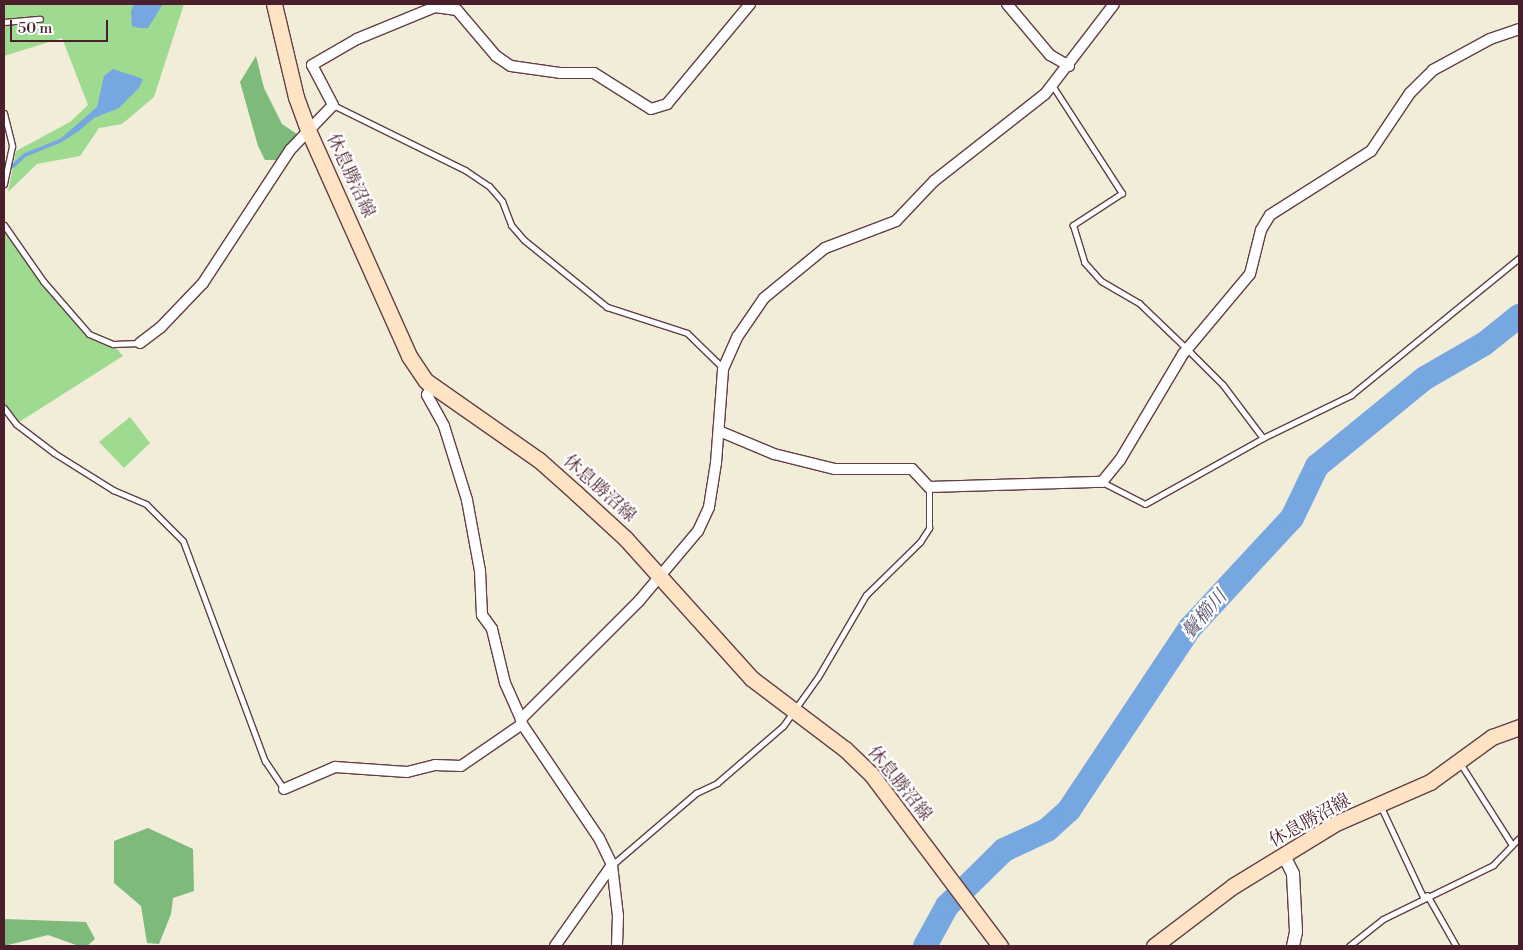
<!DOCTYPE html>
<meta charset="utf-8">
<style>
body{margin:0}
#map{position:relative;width:1523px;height:950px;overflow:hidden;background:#f1edd9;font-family:"Libre Bodoni","Noto Serif JP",serif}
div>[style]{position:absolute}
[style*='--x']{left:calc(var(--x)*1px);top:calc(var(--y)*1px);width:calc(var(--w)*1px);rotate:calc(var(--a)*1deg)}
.green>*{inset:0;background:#9eda8f}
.forest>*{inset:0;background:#7eba7a}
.water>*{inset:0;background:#77a7e1}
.stream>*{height:4px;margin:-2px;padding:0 2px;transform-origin:2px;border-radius:2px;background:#77a7e1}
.river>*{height:24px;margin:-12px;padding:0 12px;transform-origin:12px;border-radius:12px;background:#77a7e1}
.roads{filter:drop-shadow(1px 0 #633e45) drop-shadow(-1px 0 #633e45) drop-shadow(0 1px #633e45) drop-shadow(0 -1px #633e45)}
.service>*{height:5px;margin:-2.5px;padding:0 2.5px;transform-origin:2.5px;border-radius:2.5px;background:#fff}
.minor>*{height:10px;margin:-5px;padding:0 5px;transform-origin:5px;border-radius:5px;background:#fff}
.tertiary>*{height:12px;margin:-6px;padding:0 6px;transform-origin:6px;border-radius:6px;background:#fff}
.secondary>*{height:15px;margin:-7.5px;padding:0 7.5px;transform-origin:7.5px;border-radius:7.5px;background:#fee4c5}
span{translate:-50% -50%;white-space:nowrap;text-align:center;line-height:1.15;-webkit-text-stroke:4.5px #fff;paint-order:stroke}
.street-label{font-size:18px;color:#4a1f2b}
.water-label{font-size:19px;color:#5c5574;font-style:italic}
.frame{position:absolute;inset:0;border:5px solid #4a1f2b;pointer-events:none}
.scale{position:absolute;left:10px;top:20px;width:98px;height:22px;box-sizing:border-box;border:2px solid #4a1f2b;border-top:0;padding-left:6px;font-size:15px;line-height:18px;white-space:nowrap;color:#4a1f2b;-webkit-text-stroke:4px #fff;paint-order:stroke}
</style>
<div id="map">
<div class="green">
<div style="clip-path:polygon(4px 4px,184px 4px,154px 97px,122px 124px,99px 128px,80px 156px,37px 164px,8px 192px,16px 151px,70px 122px,88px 105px,62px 38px,4px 56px)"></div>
<div style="clip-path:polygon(4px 225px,43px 281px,89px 334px,113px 344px,123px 356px,16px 424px,4px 408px)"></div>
<div style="clip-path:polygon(130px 417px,150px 443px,124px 468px,99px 442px)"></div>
</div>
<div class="forest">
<div style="clip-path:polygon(256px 56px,264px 88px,282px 124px,297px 134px,277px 160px,265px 160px,258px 146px,240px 82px)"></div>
<div style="clip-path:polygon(148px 828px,193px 849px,194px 891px,173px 898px,171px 914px,159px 944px,147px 943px,141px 906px,114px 883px,114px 841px)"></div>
<div style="clip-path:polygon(4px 919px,86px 922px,95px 939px,87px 946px,79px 946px,48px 935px,4px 946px)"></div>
</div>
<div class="water">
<div style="clip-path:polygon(134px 4px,163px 4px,148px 28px,140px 28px,132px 26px,131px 11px)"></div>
<div style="clip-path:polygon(113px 69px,143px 79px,139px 88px,119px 108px,94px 118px,80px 130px,62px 142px,59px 140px,97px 107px,104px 76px)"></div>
</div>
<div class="stream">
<div style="--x:13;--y:166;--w:16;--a:-43"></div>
<div style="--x:25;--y:155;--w:38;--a:-22"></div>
</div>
<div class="river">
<div style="--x:925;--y:946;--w:46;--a:-61.2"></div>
<div style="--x:947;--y:906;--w:80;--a:-44.5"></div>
<div style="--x:1004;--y:850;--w:47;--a:-24.9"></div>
<div style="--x:1047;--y:830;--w:30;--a:-42"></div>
<div style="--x:1069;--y:810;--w:219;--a:-56.4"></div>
<div style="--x:1190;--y:628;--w:150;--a:-47.2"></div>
<div style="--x:1292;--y:518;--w:58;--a:-64.3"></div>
<div style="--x:1317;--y:466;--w:139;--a:-39.2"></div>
<div style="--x:1425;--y:378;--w:68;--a:-30"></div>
<div style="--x:1484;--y:344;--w:45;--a:-38.7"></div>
</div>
<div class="roads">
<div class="service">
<div style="--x:4;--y:22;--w:36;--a:-5"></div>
<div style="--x:1052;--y:85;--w:129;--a:57.1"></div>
<div style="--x:1122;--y:193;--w:59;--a:146.9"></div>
<div style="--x:1073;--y:225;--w:39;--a:73"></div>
<div style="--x:1084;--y:262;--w:25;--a:48"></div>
<div style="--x:1101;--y:281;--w:44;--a:30.1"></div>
<div style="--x:1139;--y:303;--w:66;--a:43.8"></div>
<div style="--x:1187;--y:349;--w:51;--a:45"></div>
<div style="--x:1223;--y:385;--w:66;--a:53"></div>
<div style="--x:333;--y:105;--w:147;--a:26.2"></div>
<div style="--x:465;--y:170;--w:29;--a:34"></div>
<div style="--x:489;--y:186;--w:20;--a:49"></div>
<div style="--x:502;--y:201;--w:26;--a:69"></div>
<div style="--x:511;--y:225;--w:20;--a:49"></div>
<div style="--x:524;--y:240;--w:107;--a:38.9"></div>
<div style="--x:607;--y:307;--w:84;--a:18"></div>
<div style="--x:687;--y:333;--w:50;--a:44.2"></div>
<div style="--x:4;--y:113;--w:34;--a:76"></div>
<div style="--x:12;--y:146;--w:39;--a:102"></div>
<div style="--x:4;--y:225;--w:68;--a:55.1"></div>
<div style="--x:43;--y:281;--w:70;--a:49"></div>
<div style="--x:89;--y:334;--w:26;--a:23"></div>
<div style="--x:113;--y:344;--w:27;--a:-2"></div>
<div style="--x:4;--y:408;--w:20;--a:53"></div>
<div style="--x:16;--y:424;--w:48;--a:37.3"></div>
<div style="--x:54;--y:453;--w:70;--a:32.1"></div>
<div style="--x:113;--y:490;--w:36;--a:23"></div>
<div style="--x:146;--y:504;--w:52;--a:45"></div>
<div style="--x:183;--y:541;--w:235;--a:69.6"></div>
<div style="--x:265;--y:761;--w:34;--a:56"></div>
<div style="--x:1102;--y:482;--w:48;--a:27.1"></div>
<div style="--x:1145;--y:504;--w:135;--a:-29.2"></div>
<div style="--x:1263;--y:438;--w:98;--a:-26"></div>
<div style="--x:1351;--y:395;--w:217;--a:-39.2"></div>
<div style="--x:1460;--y:763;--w:97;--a:57.6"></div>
<div style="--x:1380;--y:805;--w:102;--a:64.9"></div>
<div style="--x:612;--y:865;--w:111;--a:-40.6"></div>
<div style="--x:696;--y:793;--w:23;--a:-25"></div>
<div style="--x:717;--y:783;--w:87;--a:-40.8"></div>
<div style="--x:783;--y:726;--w:60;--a:-54.5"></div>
<div style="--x:818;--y:677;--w:95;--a:-59.7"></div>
<div style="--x:866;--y:595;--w:76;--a:-44.5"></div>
<div style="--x:920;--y:542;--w:17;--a:-57"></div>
<div style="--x:929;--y:528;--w:41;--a:-90"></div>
<div style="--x:1427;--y:895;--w:59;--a:60.4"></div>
<div style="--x:1349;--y:946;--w:43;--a:-38.5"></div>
<div style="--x:1383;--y:919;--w:123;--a:-26.1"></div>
<div style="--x:1493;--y:865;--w:37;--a:-46"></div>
</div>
<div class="minor">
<div style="--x:1007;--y:4;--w:67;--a:49.9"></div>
<div style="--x:1050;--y:55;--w:22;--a:30"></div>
<div style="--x:140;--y:343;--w:26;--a:-37"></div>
<div style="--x:161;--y:327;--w:61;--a:-46.3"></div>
<div style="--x:203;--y:283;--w:159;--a:-56.8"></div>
<div style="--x:290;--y:150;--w:62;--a:-46.3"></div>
<div style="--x:333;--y:105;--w:45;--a:-117.7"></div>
<div style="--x:312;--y:65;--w:52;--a:-30"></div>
<div style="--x:357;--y:39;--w:84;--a:-22.3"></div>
<div style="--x:435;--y:7;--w:22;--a:8"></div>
<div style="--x:457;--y:10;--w:60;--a:49.7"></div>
<div style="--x:496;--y:56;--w:18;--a:34"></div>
<div style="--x:511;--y:66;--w:49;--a:8.1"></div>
<div style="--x:560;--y:73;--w:34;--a:0"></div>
<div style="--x:594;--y:73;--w:67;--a:32.3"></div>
<div style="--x:651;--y:109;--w:17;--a:-17"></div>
<div style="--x:667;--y:104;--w:130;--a:-50.3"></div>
<div style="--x:432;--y:386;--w:10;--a:119"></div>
<div style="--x:427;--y:395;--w:35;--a:61"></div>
<div style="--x:444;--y:426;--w:77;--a:72.7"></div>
<div style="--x:467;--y:500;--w:72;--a:79.6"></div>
<div style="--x:480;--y:571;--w:44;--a:87.4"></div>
<div style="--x:482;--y:615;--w:17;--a:54"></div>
<div style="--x:492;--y:629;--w:56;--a:76.5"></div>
<div style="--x:505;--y:683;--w:39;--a:66"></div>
<div style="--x:719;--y:431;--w:60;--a:22.7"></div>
<div style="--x:774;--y:454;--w:63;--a:13.8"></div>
<div style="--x:835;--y:469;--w:77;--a:0"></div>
<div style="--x:912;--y:469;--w:25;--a:47"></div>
<div style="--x:929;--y:487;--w:173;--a:-1.7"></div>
<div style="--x:1102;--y:482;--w:28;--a:-51"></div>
<div style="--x:1120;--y:460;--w:123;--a:-59.3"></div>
<div style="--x:1183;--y:354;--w:104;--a:-50.1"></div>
<div style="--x:1250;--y:274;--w:45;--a:-76"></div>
<div style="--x:1261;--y:230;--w:17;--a:-59"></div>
<div style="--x:1270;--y:215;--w:120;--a:-32.4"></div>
<div style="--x:1371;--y:151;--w:70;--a:-56.1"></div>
<div style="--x:1410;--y:93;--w:33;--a:-45"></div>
<div style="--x:1433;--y:70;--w:65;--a:-28.5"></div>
<div style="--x:1490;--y:39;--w:31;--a:-19"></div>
<div style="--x:522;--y:724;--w:138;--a:56"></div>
<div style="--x:599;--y:838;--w:30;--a:64"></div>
<div style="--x:612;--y:865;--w:51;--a:83.3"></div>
<div style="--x:618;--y:916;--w:30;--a:92"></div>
<div style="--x:284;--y:789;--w:56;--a:-23.3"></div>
<div style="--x:335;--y:767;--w:72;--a:4"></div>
<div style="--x:407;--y:772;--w:29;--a:-14"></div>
<div style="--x:435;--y:765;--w:26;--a:2"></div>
<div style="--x:461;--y:766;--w:74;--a:-34.5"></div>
<div style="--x:522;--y:724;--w:5;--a:-101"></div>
<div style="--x:521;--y:719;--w:167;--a:-45"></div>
<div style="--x:639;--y:601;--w:92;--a:-49.9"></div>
<div style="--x:698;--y:531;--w:26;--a:-65"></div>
<div style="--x:709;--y:507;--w:45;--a:-81"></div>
<div style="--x:716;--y:463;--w:94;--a:-85.7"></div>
<div style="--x:723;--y:369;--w:36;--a:-66"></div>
<div style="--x:738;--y:336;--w:46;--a:-55.6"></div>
<div style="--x:764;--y:298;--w:79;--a:-39.3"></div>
<div style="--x:825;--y:248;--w:76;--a:-20.8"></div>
<div style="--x:896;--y:221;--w:55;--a:-46.5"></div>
<div style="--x:934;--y:181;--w:141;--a:-38.1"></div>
<div style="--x:1045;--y:94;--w:113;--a:-52.5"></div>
<div style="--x:555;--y:946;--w:99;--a:-54.9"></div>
</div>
<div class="tertiary">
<div style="--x:1284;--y:856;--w:20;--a:63"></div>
<div style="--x:1293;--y:874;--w:58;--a:87"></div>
<div style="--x:1296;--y:932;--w:14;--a:102"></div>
</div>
<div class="secondary">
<div style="--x:274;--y:4;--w:96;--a:76.7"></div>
<div style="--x:296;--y:97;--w:35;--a:70"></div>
<div style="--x:308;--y:130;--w:248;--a:65.9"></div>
<div style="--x:409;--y:356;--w:30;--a:56"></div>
<div style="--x:426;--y:381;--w:138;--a:35"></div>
<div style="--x:539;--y:460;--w:50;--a:41.7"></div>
<div style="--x:576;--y:493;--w:68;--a:42.6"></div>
<div style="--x:626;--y:539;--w:187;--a:48"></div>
<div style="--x:751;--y:678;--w:118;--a:37.1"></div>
<div style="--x:845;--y:749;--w:36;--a:44"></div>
<div style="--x:871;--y:774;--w:215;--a:53.1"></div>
<div style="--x:1154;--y:946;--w:99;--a:-37.2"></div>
<div style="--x:1233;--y:886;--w:119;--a:-31.5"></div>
<div style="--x:1334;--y:824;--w:105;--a:-23.6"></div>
<div style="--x:1430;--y:782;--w:77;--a:-36"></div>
<div style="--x:1492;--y:737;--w:29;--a:-20"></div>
</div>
</div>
<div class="street-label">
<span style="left:350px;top:176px;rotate:65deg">休息勝沼線</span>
<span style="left:599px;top:489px;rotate:42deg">休息勝沼線</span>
<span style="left:899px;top:784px;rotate:51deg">休息勝沼線</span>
<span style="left:1310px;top:821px;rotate:-29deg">休息勝沼線</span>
</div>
<div class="water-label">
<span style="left:1205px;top:615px;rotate:-49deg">鬢櫛川</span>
</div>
<div class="frame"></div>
<div class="scale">50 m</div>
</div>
